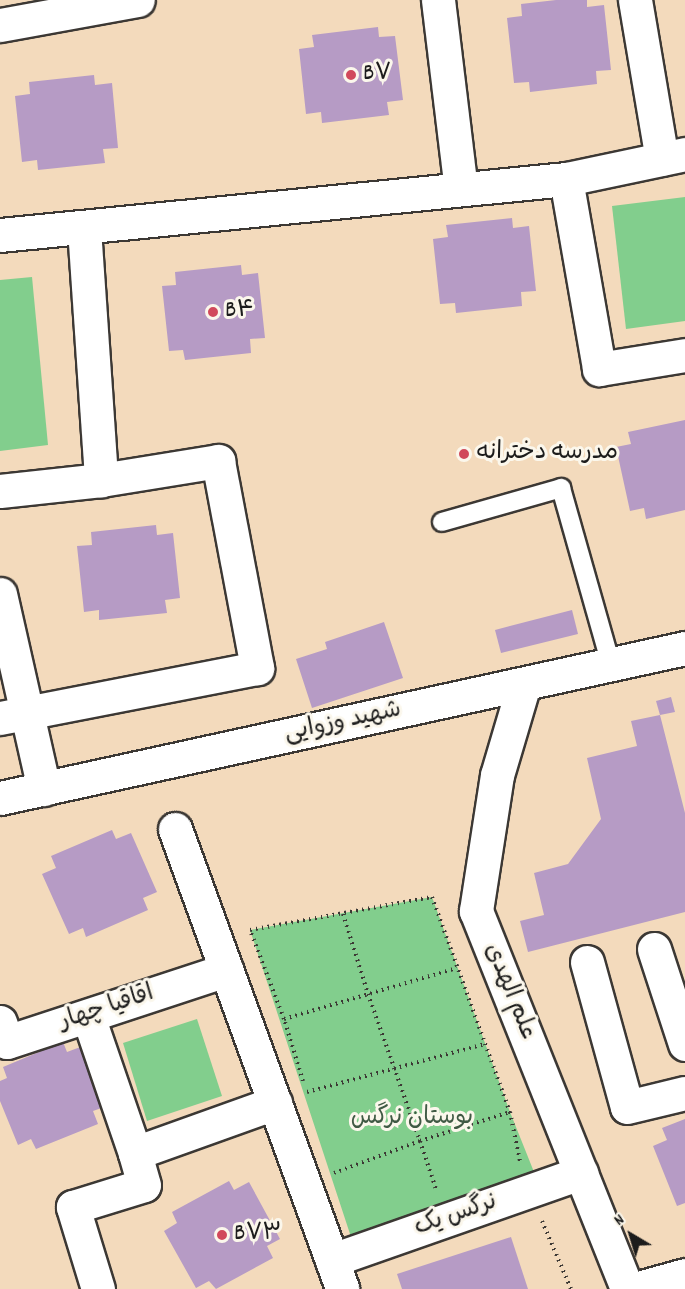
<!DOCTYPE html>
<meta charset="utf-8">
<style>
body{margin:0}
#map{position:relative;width:685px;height:1289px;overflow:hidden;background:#f3dabc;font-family:Dekko,"Playpen Sans Arabic",sans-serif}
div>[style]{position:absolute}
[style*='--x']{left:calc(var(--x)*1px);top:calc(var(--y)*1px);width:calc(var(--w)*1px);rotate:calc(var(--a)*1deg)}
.green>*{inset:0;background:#82ce8d}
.building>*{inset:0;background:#b69bc5}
.path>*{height:4px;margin-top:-2px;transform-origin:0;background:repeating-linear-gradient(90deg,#3c3834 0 1.5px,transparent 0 6px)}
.roads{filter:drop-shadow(2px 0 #3c3834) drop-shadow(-2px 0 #3c3834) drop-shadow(0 2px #3c3834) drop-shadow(0 -2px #3c3834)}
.service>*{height:18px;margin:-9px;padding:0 9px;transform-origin:9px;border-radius:9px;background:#fff}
.minor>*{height:33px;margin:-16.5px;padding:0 16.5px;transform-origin:16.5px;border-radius:16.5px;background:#fff}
.dots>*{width:16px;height:16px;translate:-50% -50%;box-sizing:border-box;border:3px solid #fbf7ec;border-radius:50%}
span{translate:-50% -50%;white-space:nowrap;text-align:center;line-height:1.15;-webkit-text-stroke:6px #fbf7ec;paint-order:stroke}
.poi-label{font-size:24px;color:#1c1c1c}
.left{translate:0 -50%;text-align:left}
.street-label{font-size:24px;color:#1c1c1c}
.park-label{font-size:24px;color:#405a44}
.north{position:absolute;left:601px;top:1205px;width:60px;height:60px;-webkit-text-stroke:4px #fbf7ec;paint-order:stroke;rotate:322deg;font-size:16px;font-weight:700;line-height:24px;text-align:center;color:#1c1c1c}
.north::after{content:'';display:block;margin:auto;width:21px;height:27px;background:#1c1c1c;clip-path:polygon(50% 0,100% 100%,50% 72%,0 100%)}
</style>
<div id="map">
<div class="green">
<div style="clip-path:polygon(685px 197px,685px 321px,626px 329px,612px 206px)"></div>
<div style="clip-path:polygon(32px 277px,48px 445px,0 451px,0 280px)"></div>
<div style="clip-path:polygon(432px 897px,510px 1112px,536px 1177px,352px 1240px,250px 930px)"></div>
<div style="clip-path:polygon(197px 1019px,222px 1096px,147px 1121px,123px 1043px)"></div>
</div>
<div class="building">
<div style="clip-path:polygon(556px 0,587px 0,587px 7px,604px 5px,611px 70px,596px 71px,597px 84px,530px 92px,529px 82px,514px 83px,507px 18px,522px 16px,521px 4px)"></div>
<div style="clip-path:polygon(378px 27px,379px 37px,395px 36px,403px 100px,387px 102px,389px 115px,322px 123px,321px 112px,306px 114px,299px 49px,314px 47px,312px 35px)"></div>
<div style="clip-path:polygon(94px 75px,95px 85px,112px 83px,118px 148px,103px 149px,105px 163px,38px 170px,37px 160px,22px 162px,15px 96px,30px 94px,29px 82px)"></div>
<div style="clip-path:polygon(512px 218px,513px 228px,529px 226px,536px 291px,521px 292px,522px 306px,456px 313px,455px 303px,440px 304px,433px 239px,448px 237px,446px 225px)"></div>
<div style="clip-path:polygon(241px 265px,242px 275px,258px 273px,265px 338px,250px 339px,251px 353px,185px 360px,183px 350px,169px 351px,162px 286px,176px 285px,175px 272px)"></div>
<div style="clip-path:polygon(685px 420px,685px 510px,646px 519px,644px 508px,630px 511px,616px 447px,631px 444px,628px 432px)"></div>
<div style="clip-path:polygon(156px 525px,157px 535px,173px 533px,180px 598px,165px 600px,167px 613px,99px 620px,99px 610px,84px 612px,77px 546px,92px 545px,91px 532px)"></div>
<div style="clip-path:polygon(572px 610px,578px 634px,501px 653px,495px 630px)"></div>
<div style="clip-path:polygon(384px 622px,403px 678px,312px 708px,296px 659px,327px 649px,325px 642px)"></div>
<div style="clip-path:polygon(671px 697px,675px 712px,660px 715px,656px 701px)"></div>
<div style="clip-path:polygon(660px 715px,685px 813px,685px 912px,528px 952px,520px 921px,544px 915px,534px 873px,568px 864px,601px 819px,587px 758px,637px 746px,631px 721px)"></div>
<div style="clip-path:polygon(112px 830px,116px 839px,131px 833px,157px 892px,143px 898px,148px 910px,86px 937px,83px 928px,69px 934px,42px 874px,56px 868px,51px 856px)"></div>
<div style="clip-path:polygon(63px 1042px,67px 1052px,83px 1046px,107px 1106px,93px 1111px,98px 1124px,36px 1149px,31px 1139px,18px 1145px,0 1101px,0 1081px,7px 1078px,3px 1067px)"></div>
<div style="clip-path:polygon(685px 1119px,685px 1203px,677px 1206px,653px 1146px,667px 1140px,662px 1128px)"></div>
<div style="clip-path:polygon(229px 1181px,234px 1190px,249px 1182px,280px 1239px,267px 1246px,273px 1258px,216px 1289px,209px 1281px,196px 1288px,164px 1231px,177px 1223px,172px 1212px)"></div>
<div style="clip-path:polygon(511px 1237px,528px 1289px,402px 1289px,397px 1274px)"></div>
</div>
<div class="path">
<div style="--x:343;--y:914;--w:84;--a:72.6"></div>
<div style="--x:368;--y:994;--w:156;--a:70.5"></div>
<div style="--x:420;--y:1141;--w:95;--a:-17.9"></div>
<div style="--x:284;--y:1019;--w:180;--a:-16.4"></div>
<div style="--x:303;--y:1081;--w:65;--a:-107"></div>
<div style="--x:284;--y:1019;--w:95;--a:-110.9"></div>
<div style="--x:250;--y:930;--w:185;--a:-10.3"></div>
<div style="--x:432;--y:897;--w:229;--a:70.1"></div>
<div style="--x:510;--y:1112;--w:50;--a:78.5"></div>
<div style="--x:307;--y:1092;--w:184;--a:-15.1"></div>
<div style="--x:334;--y:1173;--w:92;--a:-20.4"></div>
<div style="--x:420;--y:1141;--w:51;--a:71.6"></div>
<div style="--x:542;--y:1221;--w:74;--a:66.9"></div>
</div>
<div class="roads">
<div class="service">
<div style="--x:442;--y:522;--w:124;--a:-15.9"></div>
<div style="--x:561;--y:488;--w:184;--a:74.2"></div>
</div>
<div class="minor">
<div style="--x:438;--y:0;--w:190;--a:83.1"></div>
<div style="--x:635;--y:0;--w:161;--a:80.4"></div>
<div style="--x:0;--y:25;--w:140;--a:-10.3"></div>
<div style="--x:685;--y:154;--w:122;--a:168.1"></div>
<div style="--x:566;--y:179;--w:193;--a:80.1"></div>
<div style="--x:599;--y:369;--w:87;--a:-9.2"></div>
<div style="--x:84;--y:228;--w:253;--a:86.1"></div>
<div style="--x:0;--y:235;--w:569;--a:-5.65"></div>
<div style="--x:0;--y:491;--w:102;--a:-6.2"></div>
<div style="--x:101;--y:480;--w:119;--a:-9.2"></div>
<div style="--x:218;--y:461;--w:211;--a:79.3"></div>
<div style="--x:257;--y:668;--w:262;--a:169"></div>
<div style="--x:0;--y:594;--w:200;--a:77.3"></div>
<div style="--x:524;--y:684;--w:95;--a:106.5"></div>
<div style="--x:497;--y:775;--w:138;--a:98.8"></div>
<div style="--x:476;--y:911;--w:407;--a:68.2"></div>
<div style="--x:0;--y:798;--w:701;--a:-12.35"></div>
<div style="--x:175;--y:829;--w:489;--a:70"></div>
<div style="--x:654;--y:949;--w:100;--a:71.9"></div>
<div style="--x:587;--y:962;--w:150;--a:74.6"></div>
<div style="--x:627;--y:1107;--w:60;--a:-13.6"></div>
<div style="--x:88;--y:1016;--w:145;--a:71.1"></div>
<div style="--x:135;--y:1153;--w:149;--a:-19.7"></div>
<div style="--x:0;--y:1022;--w:21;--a:71"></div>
<div style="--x:7;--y:1042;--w:231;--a:-18.2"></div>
<div style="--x:332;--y:1260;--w:264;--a:-19.3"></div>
<div style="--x:98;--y:1289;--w:86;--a:-107"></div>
<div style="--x:73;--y:1207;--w:74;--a:-17.2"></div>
<div style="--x:144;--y:1185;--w:33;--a:-106"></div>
<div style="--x:635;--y:1289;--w:52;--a:-15.6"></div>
</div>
</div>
<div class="dots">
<div style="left:351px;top:75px;background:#d1495b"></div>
<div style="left:213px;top:312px;background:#d1495b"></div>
<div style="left:464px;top:454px;background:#d1495b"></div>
<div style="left:222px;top:1235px;background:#d1495b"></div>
</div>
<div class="poi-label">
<span class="left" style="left:363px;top:75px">B۷</span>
<span class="left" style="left:225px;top:312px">B۴</span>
<span class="left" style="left:476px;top:454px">مدرسه دخترانه</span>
<span class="left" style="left:234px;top:1235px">B۷۳</span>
</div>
<div class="street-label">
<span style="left:343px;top:723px;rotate:-12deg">شهید وزوایی</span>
<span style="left:509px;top:992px;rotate:68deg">علم الهدی</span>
<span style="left:107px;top:1009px;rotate:-18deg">اقاقیا چهار</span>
<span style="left:456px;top:1216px;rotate:-19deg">نرگس یک</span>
</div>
<div class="park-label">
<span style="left:412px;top:1119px">بوستان نرگس</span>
</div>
<div class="north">N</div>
</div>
